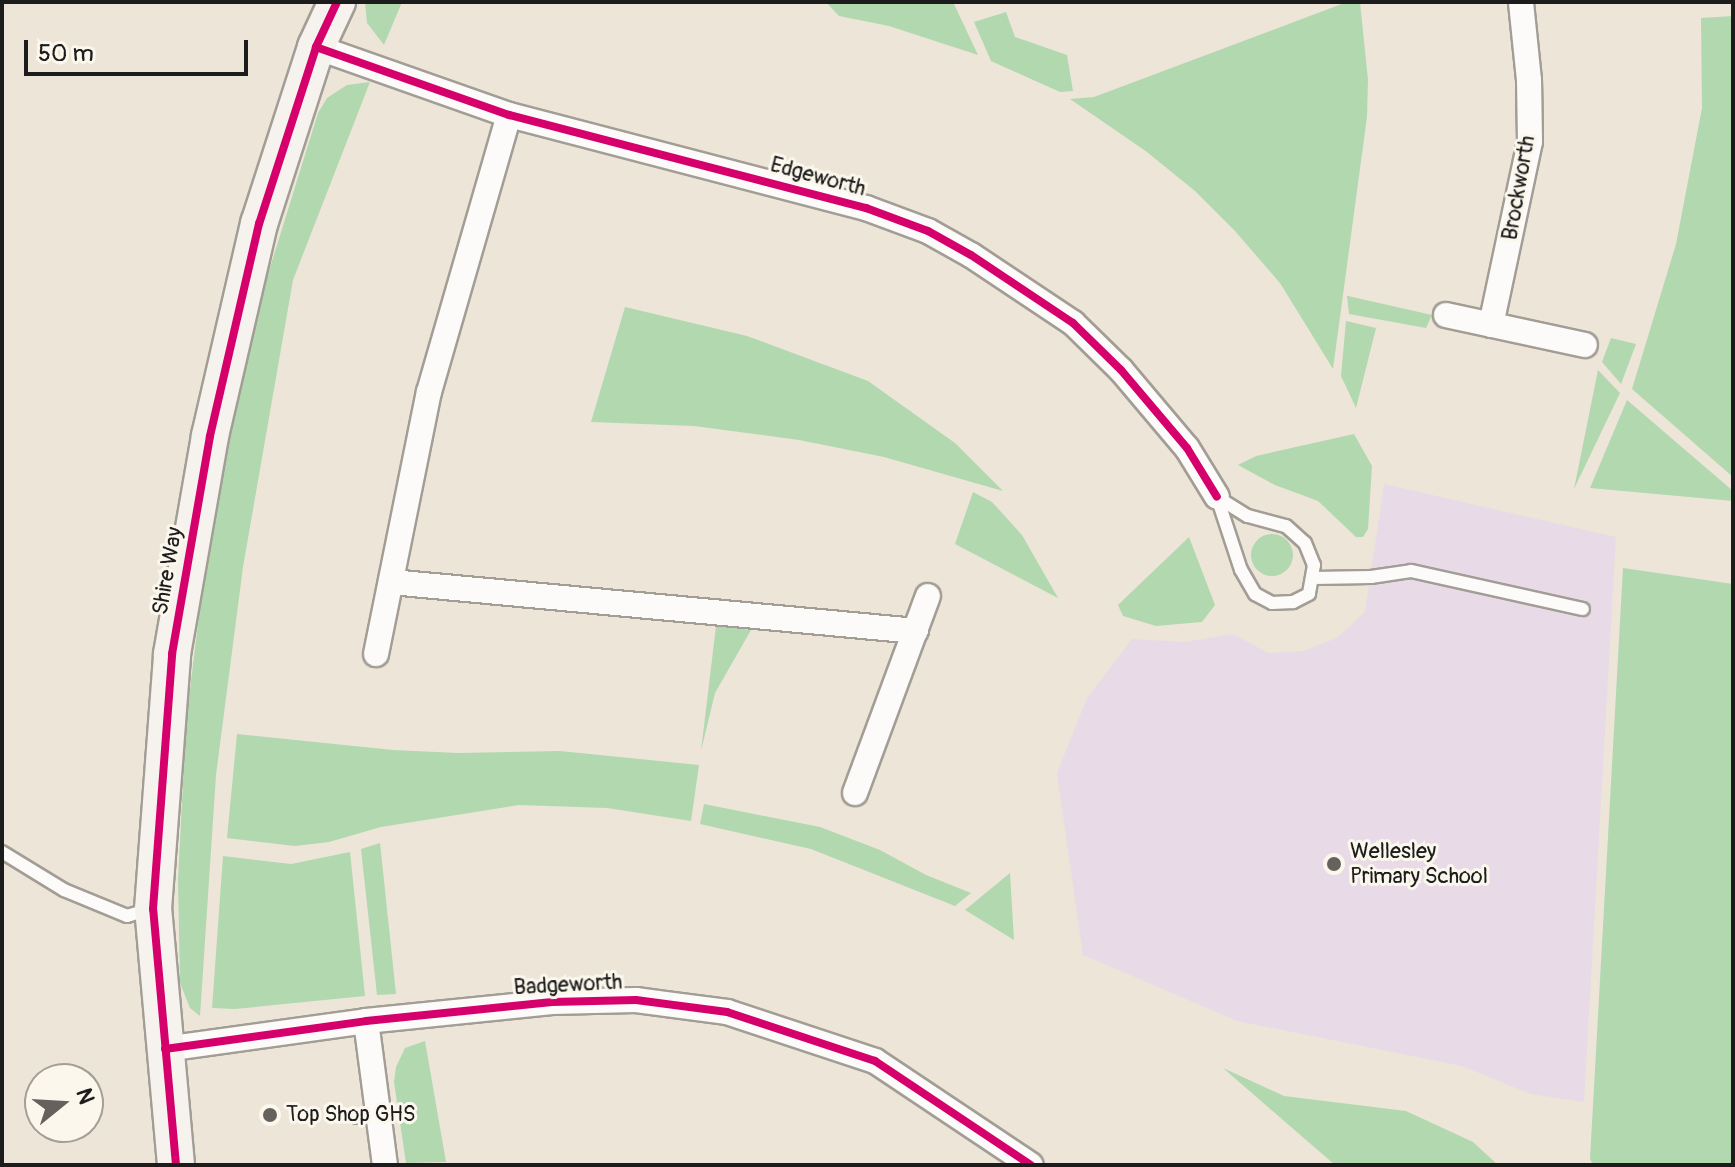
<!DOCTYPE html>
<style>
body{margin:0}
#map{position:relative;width:1735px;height:1167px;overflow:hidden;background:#ede5d8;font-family:Pangolin,sans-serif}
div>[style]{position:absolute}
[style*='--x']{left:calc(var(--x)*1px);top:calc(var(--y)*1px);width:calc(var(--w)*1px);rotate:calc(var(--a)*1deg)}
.built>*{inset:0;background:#e8dbe7}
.green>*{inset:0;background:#b2d8af}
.round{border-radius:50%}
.roads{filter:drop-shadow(2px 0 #a29d95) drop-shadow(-2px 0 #a29d95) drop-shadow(0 2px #a29d95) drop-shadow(0 -2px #a29d95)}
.lane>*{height:12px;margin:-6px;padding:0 6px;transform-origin:6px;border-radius:6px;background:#fcfbf9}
.street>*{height:24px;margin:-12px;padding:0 12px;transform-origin:12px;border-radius:12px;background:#fcfbf9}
.secondary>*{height:36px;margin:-18px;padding:0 18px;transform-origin:18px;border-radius:18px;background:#f6f3ee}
.cycleway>*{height:8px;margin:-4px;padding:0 4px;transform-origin:4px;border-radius:4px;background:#d6006c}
.dots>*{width:22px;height:22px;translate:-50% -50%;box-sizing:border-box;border:4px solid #fbf7ec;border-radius:50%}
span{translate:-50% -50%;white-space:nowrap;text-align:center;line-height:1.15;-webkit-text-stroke:6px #fbf7ec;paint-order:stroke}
.street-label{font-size:22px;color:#1c1c1c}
.poi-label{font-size:22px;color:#1c1c1c}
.left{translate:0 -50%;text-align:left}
.frame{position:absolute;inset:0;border:4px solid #1c1c1c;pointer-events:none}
.north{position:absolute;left:24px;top:1063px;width:80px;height:80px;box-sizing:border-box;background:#fbf7ec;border:2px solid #a29f99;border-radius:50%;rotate:72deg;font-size:22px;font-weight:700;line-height:32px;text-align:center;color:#1c1c1c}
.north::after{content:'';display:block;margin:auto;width:28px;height:36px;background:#65625e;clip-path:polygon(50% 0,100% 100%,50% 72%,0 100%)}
.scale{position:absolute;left:24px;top:40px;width:224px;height:36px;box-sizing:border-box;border:4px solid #1c1c1c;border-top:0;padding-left:10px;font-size:24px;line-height:28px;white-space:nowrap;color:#1c1c1c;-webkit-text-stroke:6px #fbf7ec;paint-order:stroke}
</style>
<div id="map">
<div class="built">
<div style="clip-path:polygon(1384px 484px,1616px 537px,1584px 1102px,1530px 1094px,1462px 1066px,1237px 1021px,1083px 955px,1057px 773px,1087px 698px,1132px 639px,1185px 642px,1233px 634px,1268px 653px,1303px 651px,1337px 638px,1365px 612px)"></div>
</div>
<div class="green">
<div style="clip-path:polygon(365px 2px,402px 2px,384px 45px,367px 23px)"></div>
<div style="clip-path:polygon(826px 2px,953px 2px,978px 55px,889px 26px,839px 16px)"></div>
<div style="clip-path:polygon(1347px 2px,1360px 2px,1368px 80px,1367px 117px,1333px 369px,1280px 283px,1235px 231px,1195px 191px,1147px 152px,1070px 99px,1094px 97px)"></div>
<div style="clip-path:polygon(1006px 12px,1015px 37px,1067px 55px,1073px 91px,1060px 92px,991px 61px,974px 22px)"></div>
<div style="clip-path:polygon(1733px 16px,1733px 477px,1632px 389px,1676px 244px,1702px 108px,1701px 18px)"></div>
<div style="clip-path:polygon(370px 82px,293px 280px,243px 567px,216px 775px,200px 1016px,190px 1008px,180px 983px,178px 880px,186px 722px,208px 542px,230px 417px,264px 287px,318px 113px,327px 98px,347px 85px)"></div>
<div style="clip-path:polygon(1347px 296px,1348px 296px,1432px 315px,1426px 328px,1349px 314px)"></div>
<div style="clip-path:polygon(625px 307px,747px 336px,868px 381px,955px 443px,1003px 491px,884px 457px,799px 440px,694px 426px,591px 422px)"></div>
<div style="clip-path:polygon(1346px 321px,1376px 328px,1356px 408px,1341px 376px)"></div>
<div style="clip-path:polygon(1611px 338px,1636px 344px,1621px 384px,1602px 362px)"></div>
<div style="clip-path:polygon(1598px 370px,1620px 393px,1574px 489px)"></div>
<div style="clip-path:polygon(1627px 400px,1733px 491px,1733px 501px,1590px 488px)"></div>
<div style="clip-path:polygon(1354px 434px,1372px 466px,1368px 529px,1363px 537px,1356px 537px,1318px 501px,1275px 485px,1238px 465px,1256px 456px)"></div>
<div style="clip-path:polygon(973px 492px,992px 502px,1022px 535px,1058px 598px,955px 544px)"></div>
<div class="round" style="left:1251px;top:534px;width:42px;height:42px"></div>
<div style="clip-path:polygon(1189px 537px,1215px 605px,1202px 622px,1156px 626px,1123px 616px,1118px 605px)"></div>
<div style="clip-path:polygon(1623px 568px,1733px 584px,1733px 1165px,1593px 1165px,1590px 1159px)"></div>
<div style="clip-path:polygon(716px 626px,751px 630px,715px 693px,701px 751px)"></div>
<div style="clip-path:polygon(237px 734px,393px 750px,458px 753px,560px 751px,699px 765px,691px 821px,607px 808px,519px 805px,381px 827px,329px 842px,295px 846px,227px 838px)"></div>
<div style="clip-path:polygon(704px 804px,820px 827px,880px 850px,926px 875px,971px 893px,955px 906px,811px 849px,700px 824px)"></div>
<div style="clip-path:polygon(380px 843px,396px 994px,377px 995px,361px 849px)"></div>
<div style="clip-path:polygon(350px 852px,365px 996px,235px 1009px,212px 1008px,223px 856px,291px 864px)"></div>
<div style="clip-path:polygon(1010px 873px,1014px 940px,965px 910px)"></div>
<div style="clip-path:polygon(425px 1041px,446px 1162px,406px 1163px,394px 1082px,396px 1067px,405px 1048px)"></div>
<div style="clip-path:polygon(1223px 1068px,1284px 1096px,1406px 1111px,1473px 1142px,1498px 1165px,1335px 1165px)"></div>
</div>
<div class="roads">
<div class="lane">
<div style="--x:1217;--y:497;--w:36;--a:32"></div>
<div style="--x:1248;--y:516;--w:39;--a:15"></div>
<div style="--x:1286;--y:526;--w:25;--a:42"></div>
<div style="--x:1305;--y:543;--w:24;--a:68"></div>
<div style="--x:1314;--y:565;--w:29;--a:100"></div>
<div style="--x:1309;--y:594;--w:18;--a:153"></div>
<div style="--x:1293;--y:602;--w:21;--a:177"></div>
<div style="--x:1272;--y:603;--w:19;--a:-152"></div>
<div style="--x:1255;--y:594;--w:28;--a:-120"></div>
<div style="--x:1241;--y:570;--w:77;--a:-108.2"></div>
<div style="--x:1314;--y:578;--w:57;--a:-1"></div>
<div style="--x:1371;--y:577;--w:40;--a:-8.5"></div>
<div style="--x:1411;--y:571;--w:176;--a:12.5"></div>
<div style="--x:2;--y:852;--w:73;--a:31.5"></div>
<div style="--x:64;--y:890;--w:68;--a:22.4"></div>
<div style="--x:127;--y:916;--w:24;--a:-17"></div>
<div style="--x:357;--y:1117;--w:22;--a:-8"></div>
</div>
<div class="street">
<div style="--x:316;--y:47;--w:205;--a:19.4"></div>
<div style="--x:509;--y:115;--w:369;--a:14.6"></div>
<div style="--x:866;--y:208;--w:66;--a:20.4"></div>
<div style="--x:928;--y:231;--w:49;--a:29.2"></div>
<div style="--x:971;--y:255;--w:123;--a:33.7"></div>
<div style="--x:1073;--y:323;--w:67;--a:44.4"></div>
<div style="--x:1121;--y:370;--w:102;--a:49.8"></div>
<div style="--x:1187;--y:448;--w:57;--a:58.5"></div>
<div style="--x:1446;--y:315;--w:142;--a:12.2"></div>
<div style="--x:1491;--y:325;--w:187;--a:-78"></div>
<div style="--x:1530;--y:142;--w:62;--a:-90.9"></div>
<div style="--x:1529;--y:80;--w:78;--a:-95.9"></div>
<div style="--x:391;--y:582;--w:527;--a:5.33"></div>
<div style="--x:376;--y:654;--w:267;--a:-78.6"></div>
<div style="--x:429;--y:392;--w:288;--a:-73.9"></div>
<div style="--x:855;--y:793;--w:210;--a:-69.7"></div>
<div style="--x:366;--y:1021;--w:145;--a:82.5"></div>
<div style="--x:165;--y:1049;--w:203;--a:-7.9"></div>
<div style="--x:366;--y:1021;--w:187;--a:-5.8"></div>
<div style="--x:552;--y:1002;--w:84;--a:-1.4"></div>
<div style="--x:636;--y:1000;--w:92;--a:7.5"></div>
<div style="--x:727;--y:1012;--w:156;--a:18.3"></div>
<div style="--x:875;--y:1061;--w:187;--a:33.7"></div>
</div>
<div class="secondary">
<div style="--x:176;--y:1165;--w:257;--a:-95.1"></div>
<div style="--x:153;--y:909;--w:256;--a:-85.7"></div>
<div style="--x:172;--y:654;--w:221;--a:-80.1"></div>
<div style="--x:210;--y:436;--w:218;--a:-77"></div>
<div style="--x:259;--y:224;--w:186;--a:-72.1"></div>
<div style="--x:316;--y:47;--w:50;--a:-65"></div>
</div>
</div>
<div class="cycleway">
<div style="--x:316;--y:47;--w:205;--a:19.4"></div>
<div style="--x:509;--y:115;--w:369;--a:14.6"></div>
<div style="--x:866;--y:208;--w:66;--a:20.4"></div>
<div style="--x:928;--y:231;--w:49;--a:29.2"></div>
<div style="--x:971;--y:255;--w:123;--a:33.7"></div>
<div style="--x:1073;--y:323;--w:67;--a:44.4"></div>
<div style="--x:1121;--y:370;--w:102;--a:49.8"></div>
<div style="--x:1187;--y:448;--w:57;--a:58.5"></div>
<div style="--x:165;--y:1049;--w:203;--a:-7.9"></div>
<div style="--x:366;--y:1021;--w:187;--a:-5.8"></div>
<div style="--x:552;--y:1002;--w:84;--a:-1.4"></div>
<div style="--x:636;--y:1000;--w:92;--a:7.5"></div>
<div style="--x:727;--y:1012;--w:156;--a:18.3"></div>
<div style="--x:875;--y:1061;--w:187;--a:33.7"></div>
<div style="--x:176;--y:1165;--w:257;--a:-95.1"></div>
<div style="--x:153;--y:909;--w:256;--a:-85.7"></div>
<div style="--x:172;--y:654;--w:221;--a:-80.1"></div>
<div style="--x:210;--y:436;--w:218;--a:-77"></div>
<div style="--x:259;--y:224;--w:186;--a:-72.1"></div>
<div style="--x:316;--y:47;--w:50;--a:-65"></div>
</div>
<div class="dots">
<div style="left:1334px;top:864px;background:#65625e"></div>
<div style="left:270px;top:1115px;background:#65625e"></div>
</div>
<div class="street-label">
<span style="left:818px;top:177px;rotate:15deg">Edgeworth</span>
<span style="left:1519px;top:188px;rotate:-80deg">Brockworth</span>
<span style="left:168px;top:571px;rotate:-80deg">Shire Way</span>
<span style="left:568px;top:985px;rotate:-3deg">Badgeworth</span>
</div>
<div class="poi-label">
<span class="left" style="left:1350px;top:864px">Wellesley<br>Primary School</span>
<span class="left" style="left:286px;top:1115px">Top Shop GHS</span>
</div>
<div class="frame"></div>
<div class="north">N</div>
<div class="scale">50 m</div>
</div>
